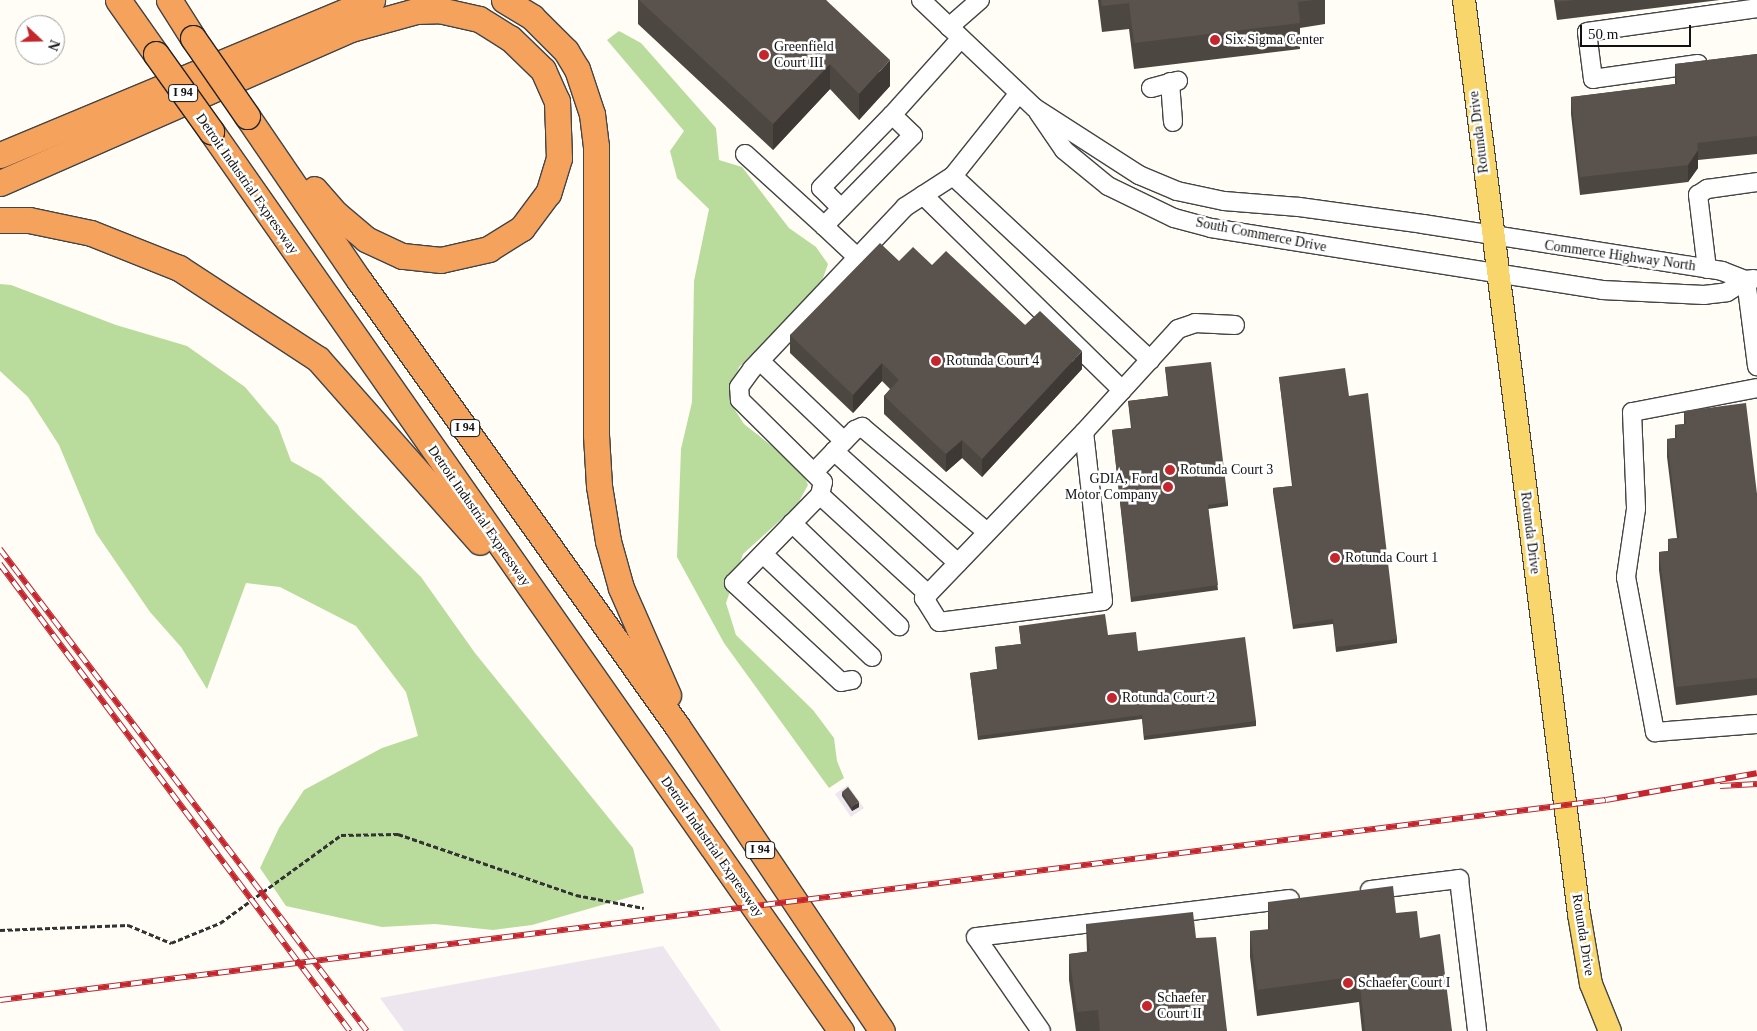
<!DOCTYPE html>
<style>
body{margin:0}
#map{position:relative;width:1757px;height:1031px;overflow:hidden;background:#fffdf5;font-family:Georgia,serif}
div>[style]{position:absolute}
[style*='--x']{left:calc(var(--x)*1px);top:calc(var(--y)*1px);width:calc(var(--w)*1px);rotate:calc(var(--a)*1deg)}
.industrial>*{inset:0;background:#eee6ef}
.forest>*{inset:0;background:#b9dc9c}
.path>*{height:2.5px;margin-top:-1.25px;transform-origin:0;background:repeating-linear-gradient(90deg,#333 0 5px,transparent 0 7.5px)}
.roads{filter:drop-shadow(1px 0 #444) drop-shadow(-1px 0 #444) drop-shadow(0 1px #444) drop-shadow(0 -1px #444)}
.minor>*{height:18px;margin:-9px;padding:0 9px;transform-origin:9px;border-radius:9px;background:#fff}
.major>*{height:22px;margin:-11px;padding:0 11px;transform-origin:11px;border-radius:11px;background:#f9d66b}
.highway>*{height:25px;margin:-12.5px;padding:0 12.5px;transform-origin:12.5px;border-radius:12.5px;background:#f5a25d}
.rail>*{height:5.5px;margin-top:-2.75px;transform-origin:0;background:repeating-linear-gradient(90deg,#fff 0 11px,#c4262e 0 22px);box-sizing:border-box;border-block:1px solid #c4262e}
.bridges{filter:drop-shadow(1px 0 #222) drop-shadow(-1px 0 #222) drop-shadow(0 1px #222) drop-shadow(0 -1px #222)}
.highway-bridge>*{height:25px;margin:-12.5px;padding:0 12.5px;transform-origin:12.5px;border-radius:12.5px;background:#f5a25d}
.wall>*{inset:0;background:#4d4742}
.shaded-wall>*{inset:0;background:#3f3936}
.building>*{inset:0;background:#5a524d}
.dots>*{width:14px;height:14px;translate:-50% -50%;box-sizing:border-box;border:2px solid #fff;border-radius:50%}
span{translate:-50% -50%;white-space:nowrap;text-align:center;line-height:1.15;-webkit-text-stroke:5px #fff;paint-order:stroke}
.shield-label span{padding:1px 4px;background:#fff;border:1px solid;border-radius:4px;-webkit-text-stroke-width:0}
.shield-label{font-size:12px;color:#111;font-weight:700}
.poi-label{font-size:14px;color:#111}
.left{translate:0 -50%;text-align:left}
.right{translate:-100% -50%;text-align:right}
.street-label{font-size:14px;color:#111}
.north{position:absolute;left:15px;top:15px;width:50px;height:50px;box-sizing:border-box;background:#fff;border:1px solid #a0a0a0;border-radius:50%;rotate:111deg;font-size:14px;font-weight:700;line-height:20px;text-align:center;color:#111}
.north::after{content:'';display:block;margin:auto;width:18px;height:22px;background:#c4262e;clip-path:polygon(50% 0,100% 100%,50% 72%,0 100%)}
.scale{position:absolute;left:1580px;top:25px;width:111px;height:22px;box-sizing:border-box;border:2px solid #111;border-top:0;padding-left:6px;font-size:15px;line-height:18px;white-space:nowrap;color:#111;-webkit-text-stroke:4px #fff;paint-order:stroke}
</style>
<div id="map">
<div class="industrial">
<div style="clip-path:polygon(848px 785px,864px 808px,851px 817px,835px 794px)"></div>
<div style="clip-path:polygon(663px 946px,721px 1031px,404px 1031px,380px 998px)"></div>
</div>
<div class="forest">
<div style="clip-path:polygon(619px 31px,641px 43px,716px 128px,719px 160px,742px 167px,789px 228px,816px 247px,828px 264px,822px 281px,812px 296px,739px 367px,732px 388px,735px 410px,744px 424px,802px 470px,808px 485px,797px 505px,743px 554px,726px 603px,736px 635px,813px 710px,834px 738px,837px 761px,844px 778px,829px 788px,724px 643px,677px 557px,681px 449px,692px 402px,694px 281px,709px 209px,677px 178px,670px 151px,684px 131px,607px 40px)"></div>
<div style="clip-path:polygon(0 284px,11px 285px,116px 325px,187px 346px,245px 387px,278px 426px,291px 461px,321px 478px,421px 577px,475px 653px,633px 848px,644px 893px,532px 925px,493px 930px,435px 924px,382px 927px,286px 906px,260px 868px,279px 828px,304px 790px,382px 748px,418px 736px,406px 692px,356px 626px,280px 587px,246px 583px,207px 689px,181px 647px,150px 612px,96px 533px,59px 445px,28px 397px,0 371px)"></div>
</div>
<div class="path">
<div style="--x:0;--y:930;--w:128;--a:-2.2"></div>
<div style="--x:128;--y:925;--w:47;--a:22.7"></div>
<div style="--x:171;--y:943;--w:53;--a:-22.2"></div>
<div style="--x:220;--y:923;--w:150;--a:-36"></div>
<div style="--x:341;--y:835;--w:57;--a:-1"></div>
<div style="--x:398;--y:834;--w:188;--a:18.9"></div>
<div style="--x:576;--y:895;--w:69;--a:10.8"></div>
</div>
<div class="roads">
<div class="minor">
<div style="--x:921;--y:0;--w:157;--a:43.5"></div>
<div style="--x:1035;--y:108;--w:124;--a:32.8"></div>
<div style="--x:1139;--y:175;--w:41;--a:22.8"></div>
<div style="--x:1177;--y:191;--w:48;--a:12"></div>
<div style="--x:1224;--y:201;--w:75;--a:4.6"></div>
<div style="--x:1299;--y:207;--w:125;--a:7.8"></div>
<div style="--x:1423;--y:224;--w:303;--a:8.9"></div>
<div style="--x:1722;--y:271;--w:26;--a:21"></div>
<div style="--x:949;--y:27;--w:41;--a:-41.1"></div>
<div style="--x:1698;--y:64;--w:106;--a:171.9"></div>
<div style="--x:1593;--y:79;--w:47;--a:-97.3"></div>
<div style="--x:1587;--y:32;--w:172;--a:-8"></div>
<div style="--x:1170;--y:82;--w:40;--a:85.7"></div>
<div style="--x:1151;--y:88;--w:28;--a:-15"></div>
<div style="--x:1019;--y:93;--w:106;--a:128.5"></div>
<div style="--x:953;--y:176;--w:270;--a:43"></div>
<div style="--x:1038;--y:112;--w:46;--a:55.6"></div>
<div style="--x:1064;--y:150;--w:57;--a:39.3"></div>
<div style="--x:1108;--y:186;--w:73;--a:25.9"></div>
<div style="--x:1174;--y:218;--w:38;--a:15"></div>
<div style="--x:1211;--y:228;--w:396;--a:9"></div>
<div style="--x:1602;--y:290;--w:102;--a:2.8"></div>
<div style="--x:1704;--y:295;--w:23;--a:-7"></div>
<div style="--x:1727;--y:292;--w:22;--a:-32"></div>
<div style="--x:1746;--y:280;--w:8;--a:-7"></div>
<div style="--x:745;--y:154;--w:107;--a:42.3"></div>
<div style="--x:923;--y:195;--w:279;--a:44.4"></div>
<div style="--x:841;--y:208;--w:28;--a:-135"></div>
<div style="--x:821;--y:188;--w:102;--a:-45.8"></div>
<div style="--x:857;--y:257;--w:45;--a:-136.8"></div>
<div style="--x:824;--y:226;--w:127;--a:-45.6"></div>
<div style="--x:913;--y:135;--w:29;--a:-136"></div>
<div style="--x:892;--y:115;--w:103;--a:-48.1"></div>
<div style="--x:1707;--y:269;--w:75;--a:-96.9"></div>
<div style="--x:1698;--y:195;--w:11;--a:-34"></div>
<div style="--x:1707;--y:189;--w:50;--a:-8"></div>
<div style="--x:1746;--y:280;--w:87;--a:82.7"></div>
<div style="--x:760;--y:361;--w:116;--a:43.6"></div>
<div style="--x:1757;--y:388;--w:127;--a:169.1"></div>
<div style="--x:1632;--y:412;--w:97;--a:87.6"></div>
<div style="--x:1636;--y:509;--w:69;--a:98.4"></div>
<div style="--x:1626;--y:577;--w:158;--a:79.4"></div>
<div style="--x:1655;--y:732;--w:102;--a:-4.5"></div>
<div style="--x:1084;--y:432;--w:231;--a:133.9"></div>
<div style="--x:924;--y:598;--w:28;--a:58"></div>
<div style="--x:939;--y:622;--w:165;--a:-7.3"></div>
<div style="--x:1103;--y:601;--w:170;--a:-96.4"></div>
<div style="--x:1084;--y:432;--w:139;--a:-47.6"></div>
<div style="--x:1178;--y:329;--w:18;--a:-19"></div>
<div style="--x:1195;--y:323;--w:40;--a:2.9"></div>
<div style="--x:834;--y:451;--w:167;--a:42.1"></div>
<div style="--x:814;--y:472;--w:59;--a:-45.7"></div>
<div style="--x:855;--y:430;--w:8;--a:-23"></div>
<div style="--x:862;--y:427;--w:163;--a:40"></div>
<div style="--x:820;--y:495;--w:147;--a:42.5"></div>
<div style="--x:792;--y:523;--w:149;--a:43.9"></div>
<div style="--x:763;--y:554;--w:150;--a:43.4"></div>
<div style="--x:852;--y:680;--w:11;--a:170"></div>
<div style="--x:841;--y:682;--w:146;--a:-137.2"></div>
<div style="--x:734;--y:583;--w:123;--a:-45.7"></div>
<div style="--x:820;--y:495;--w:13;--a:-77"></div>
<div style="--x:823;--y:482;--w:117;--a:-135.3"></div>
<div style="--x:740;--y:400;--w:13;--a:-94"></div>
<div style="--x:739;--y:387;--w:22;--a:-54"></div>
<div style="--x:752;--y:369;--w:223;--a:-46.6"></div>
<div style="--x:905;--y:207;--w:57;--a:-32.9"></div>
<div style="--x:1370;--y:890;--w:90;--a:-7"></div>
<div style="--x:1459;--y:879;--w:153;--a:83.2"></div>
<div style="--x:1041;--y:1031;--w:114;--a:-124.7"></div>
<div style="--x:976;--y:937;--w:316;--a:-6.9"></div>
</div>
<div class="major">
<div style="--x:1464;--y:0;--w:921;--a:82.83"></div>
<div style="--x:1579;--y:914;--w:71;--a:80.3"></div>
<div style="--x:1591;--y:984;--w:51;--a:68"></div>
</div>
<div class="highway">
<div style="--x:118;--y:0;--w:66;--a:54.9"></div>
<div style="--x:169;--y:0;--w:45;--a:57.7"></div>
<div style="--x:504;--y:0;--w:33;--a:31"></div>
<div style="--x:532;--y:17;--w:48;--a:45"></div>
<div style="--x:566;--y:51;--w:21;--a:59"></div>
<div style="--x:577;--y:69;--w:47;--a:71.6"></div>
<div style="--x:592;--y:114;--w:32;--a:83"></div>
<div style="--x:596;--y:146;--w:289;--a:90"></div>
<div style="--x:596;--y:435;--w:51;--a:86.6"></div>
<div style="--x:599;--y:486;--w:56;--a:80.7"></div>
<div style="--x:608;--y:541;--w:49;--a:74.5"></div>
<div style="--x:621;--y:588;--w:117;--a:66.3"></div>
<div style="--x:247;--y:116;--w:199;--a:55.7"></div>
<div style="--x:359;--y:280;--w:548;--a:54.51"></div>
<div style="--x:677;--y:726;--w:367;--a:56.1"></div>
<div style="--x:211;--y:131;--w:1099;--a:55.01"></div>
<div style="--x:0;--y:155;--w:403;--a:-22.6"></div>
<div style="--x:0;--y:183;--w:383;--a:-23.7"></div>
<div style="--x:351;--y:29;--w:67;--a:-15.5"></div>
<div style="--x:416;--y:11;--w:23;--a:-2"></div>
<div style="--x:439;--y:10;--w:41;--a:12.7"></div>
<div style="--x:479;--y:19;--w:36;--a:32"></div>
<div style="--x:510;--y:38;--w:46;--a:44.1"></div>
<div style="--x:543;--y:70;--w:34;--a:66"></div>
<div style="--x:557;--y:101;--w:57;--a:88"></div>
<div style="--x:559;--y:158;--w:37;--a:107"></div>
<div style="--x:548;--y:193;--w:44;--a:126.6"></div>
<div style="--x:522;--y:228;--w:39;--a:148"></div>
<div style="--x:489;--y:249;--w:49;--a:167.1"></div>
<div style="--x:441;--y:260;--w:39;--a:-174"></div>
<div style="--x:402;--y:256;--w:40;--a:-155"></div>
<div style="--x:366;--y:239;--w:39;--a:-140"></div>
<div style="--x:336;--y:214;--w:33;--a:-131"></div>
<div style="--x:0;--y:220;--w:29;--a:0"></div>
<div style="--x:29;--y:220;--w:63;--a:11.8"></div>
<div style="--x:91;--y:233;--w:95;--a:21.7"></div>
<div style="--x:179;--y:268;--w:166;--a:33.2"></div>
<div style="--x:318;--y:359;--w:244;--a:48.5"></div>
</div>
</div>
<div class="rail">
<div style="--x:0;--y:549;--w:606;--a:52.71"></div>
<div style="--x:0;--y:564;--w:584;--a:53.15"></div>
<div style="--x:1720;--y:786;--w:37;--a:-3"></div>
<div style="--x:0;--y:1000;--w:1618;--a:-7.1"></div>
<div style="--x:1606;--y:800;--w:153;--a:-10.1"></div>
</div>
<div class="bridges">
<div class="highway-bridge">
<div style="--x:193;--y:38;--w:95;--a:55.3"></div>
<div style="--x:156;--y:54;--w:95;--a:54.5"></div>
</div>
</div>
<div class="wall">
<div style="clip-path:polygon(638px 0,826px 0,890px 86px,859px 120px,830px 89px,773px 150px,638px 24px)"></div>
<div style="clip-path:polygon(1098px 0,1325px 0,1325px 24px,1300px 28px,1300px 49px,1134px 69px,1129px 29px,1102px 32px)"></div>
<div style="clip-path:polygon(1554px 0,1720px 0,1557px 20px)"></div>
<div style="clip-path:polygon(1757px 54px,1757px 154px,1698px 160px,1698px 168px,1688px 182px,1580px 195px,1571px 114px,1571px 97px,1675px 84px,1675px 64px)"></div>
<div style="clip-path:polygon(899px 261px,932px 265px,1025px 325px,1082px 369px,982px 477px,962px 458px,946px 472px,884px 414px,884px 396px,890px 389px,882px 381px,853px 413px,790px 353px,790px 335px)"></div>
<div style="clip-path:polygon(1165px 367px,1228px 502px,1228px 506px,1208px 509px,1218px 590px,1131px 602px,1112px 430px,1131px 428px,1128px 401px,1168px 396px)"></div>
<div style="clip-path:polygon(1279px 377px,1349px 396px,1397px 639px,1397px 643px,1336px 652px,1333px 624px,1293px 629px,1273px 492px,1273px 488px,1292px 486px)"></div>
<div style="clip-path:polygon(1684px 411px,1757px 494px,1757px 695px,1676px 705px,1659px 570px,1659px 552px,1668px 551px,1668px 539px,1677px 538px,1667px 457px,1667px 439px,1675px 438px,1675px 425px,1684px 424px)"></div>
<div style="clip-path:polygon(1019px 626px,1108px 635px,1138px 651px,1256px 721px,1256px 726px,1144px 740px,1142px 719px,978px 740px,970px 673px,997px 669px,995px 647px,1021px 644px)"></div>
<div style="clip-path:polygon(842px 792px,859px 807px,852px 811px,842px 796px)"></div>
<div style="clip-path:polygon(1268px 902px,1396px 913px,1420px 938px,1452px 1031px,1362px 1031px,1359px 1002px,1257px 1016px,1250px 957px,1250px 931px,1268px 930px)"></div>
<div style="clip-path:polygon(1086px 924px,1196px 938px,1227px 1031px,1076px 1031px,1069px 980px,1069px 954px,1087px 952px)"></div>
</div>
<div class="shaded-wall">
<div style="clip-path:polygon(890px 60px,890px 86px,859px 120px,859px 94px)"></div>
<div style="clip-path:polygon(830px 64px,830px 89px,773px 150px,773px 124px)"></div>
<div style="clip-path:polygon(1698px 150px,1698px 168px,1688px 182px,1688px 165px)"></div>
<div style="clip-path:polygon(1082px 351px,1082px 369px,982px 477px,982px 459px)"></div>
<div style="clip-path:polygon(882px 363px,882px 381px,853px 413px,853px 395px)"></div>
<div style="clip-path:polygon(962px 440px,962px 458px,946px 472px,946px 454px)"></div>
<div style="clip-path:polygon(859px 802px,859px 807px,852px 811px,852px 807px)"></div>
</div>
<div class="building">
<div style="clip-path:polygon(639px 0,826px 0,890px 60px,859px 94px,830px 64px,773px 124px)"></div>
<div style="clip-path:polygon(1101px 0,1314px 0,1298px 2px,1300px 23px,1134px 43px,1129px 3px,1102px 6px)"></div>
<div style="clip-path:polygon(1556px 0,1575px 0,1557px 2px)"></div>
<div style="clip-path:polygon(1757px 54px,1757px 136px,1697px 143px,1698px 150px,1688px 165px,1580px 177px,1571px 97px,1677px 84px,1675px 64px)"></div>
<div style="clip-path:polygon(880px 243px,899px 261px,913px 247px,932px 265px,946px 251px,1025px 325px,1040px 311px,1082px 351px,982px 459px,962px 440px,946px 454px,884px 396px,899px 380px,882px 363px,853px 395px,790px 335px)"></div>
<div style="clip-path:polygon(1211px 362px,1228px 502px,1208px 505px,1218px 585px,1131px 597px,1112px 430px,1132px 428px,1128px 401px,1169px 396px,1165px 367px)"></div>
<div style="clip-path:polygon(1345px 368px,1349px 396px,1368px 393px,1397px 639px,1336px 647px,1333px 619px,1293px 625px,1273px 488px,1293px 486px,1279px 377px)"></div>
<div style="clip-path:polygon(1746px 403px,1757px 494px,1757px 678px,1676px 687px,1659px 552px,1669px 551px,1668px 539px,1679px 538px,1667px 439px,1677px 438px,1675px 425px,1686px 424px,1684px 411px)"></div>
<div style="clip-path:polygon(1105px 614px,1108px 635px,1136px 632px,1138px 651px,1245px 637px,1256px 721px,1144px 736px,1142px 715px,978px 736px,970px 673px,998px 669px,995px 647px,1021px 644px,1019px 626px)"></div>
<div style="clip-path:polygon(848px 787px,859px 802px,852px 807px,842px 792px)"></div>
<div style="clip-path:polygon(1393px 886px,1396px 913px,1417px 911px,1420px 938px,1440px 934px,1452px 1031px,1365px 1031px,1359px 976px,1257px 990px,1250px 931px,1270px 929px,1268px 902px)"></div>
<div style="clip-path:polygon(1193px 912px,1196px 938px,1216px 937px,1227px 1031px,1100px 1031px,1098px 1010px,1077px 1012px,1069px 954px,1090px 951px,1086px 924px)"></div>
</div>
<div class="dots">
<div style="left:1215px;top:40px;background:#c4262e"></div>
<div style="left:764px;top:55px;background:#c4262e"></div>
<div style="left:936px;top:361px;background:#c4262e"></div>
<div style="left:1170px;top:470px;background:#c4262e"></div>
<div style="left:1168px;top:487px;background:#c4262e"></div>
<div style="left:1335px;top:558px;background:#c4262e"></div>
<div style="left:1112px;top:698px;background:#c4262e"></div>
<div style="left:1348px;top:983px;background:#c4262e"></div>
<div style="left:1147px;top:1006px;background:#c4262e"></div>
</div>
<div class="shield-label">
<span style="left:183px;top:93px">I 94</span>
<span style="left:465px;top:428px">I 94</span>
<span style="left:760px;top:850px">I 94</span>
</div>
<div class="poi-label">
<span class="left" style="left:1225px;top:40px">Six Sigma Center</span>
<span class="left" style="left:774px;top:55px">Greenfield<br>Court III</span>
<span class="left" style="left:946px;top:361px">Rotunda Court 4</span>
<span class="left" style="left:1180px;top:470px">Rotunda Court 3</span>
<span class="right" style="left:1158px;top:487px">GDIA, Ford<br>Motor Company</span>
<span class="left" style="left:1345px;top:558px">Rotunda Court 1</span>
<span class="left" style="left:1122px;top:698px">Rotunda Court 2</span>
<span class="left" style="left:1358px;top:983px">Schaefer Court I</span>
<span class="left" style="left:1157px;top:1006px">Schaefer<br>Court II</span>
</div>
<div class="street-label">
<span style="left:1479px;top:132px;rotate:-97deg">Rotunda Drive</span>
<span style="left:247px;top:184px;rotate:55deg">Detroit Industrial Expressway</span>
<span style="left:1261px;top:235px;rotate:11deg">South Commerce Drive</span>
<span style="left:1620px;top:256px;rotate:8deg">Commerce Highway North</span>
<span style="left:479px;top:516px;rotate:55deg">Detroit Industrial Expressway</span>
<span style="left:1530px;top:533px;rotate:83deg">Rotunda Drive</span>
<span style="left:712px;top:847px;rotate:55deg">Detroit Industrial Expressway</span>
<span style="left:1583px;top:935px;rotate:81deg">Rotunda Drive</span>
</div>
<div class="north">N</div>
<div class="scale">50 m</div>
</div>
